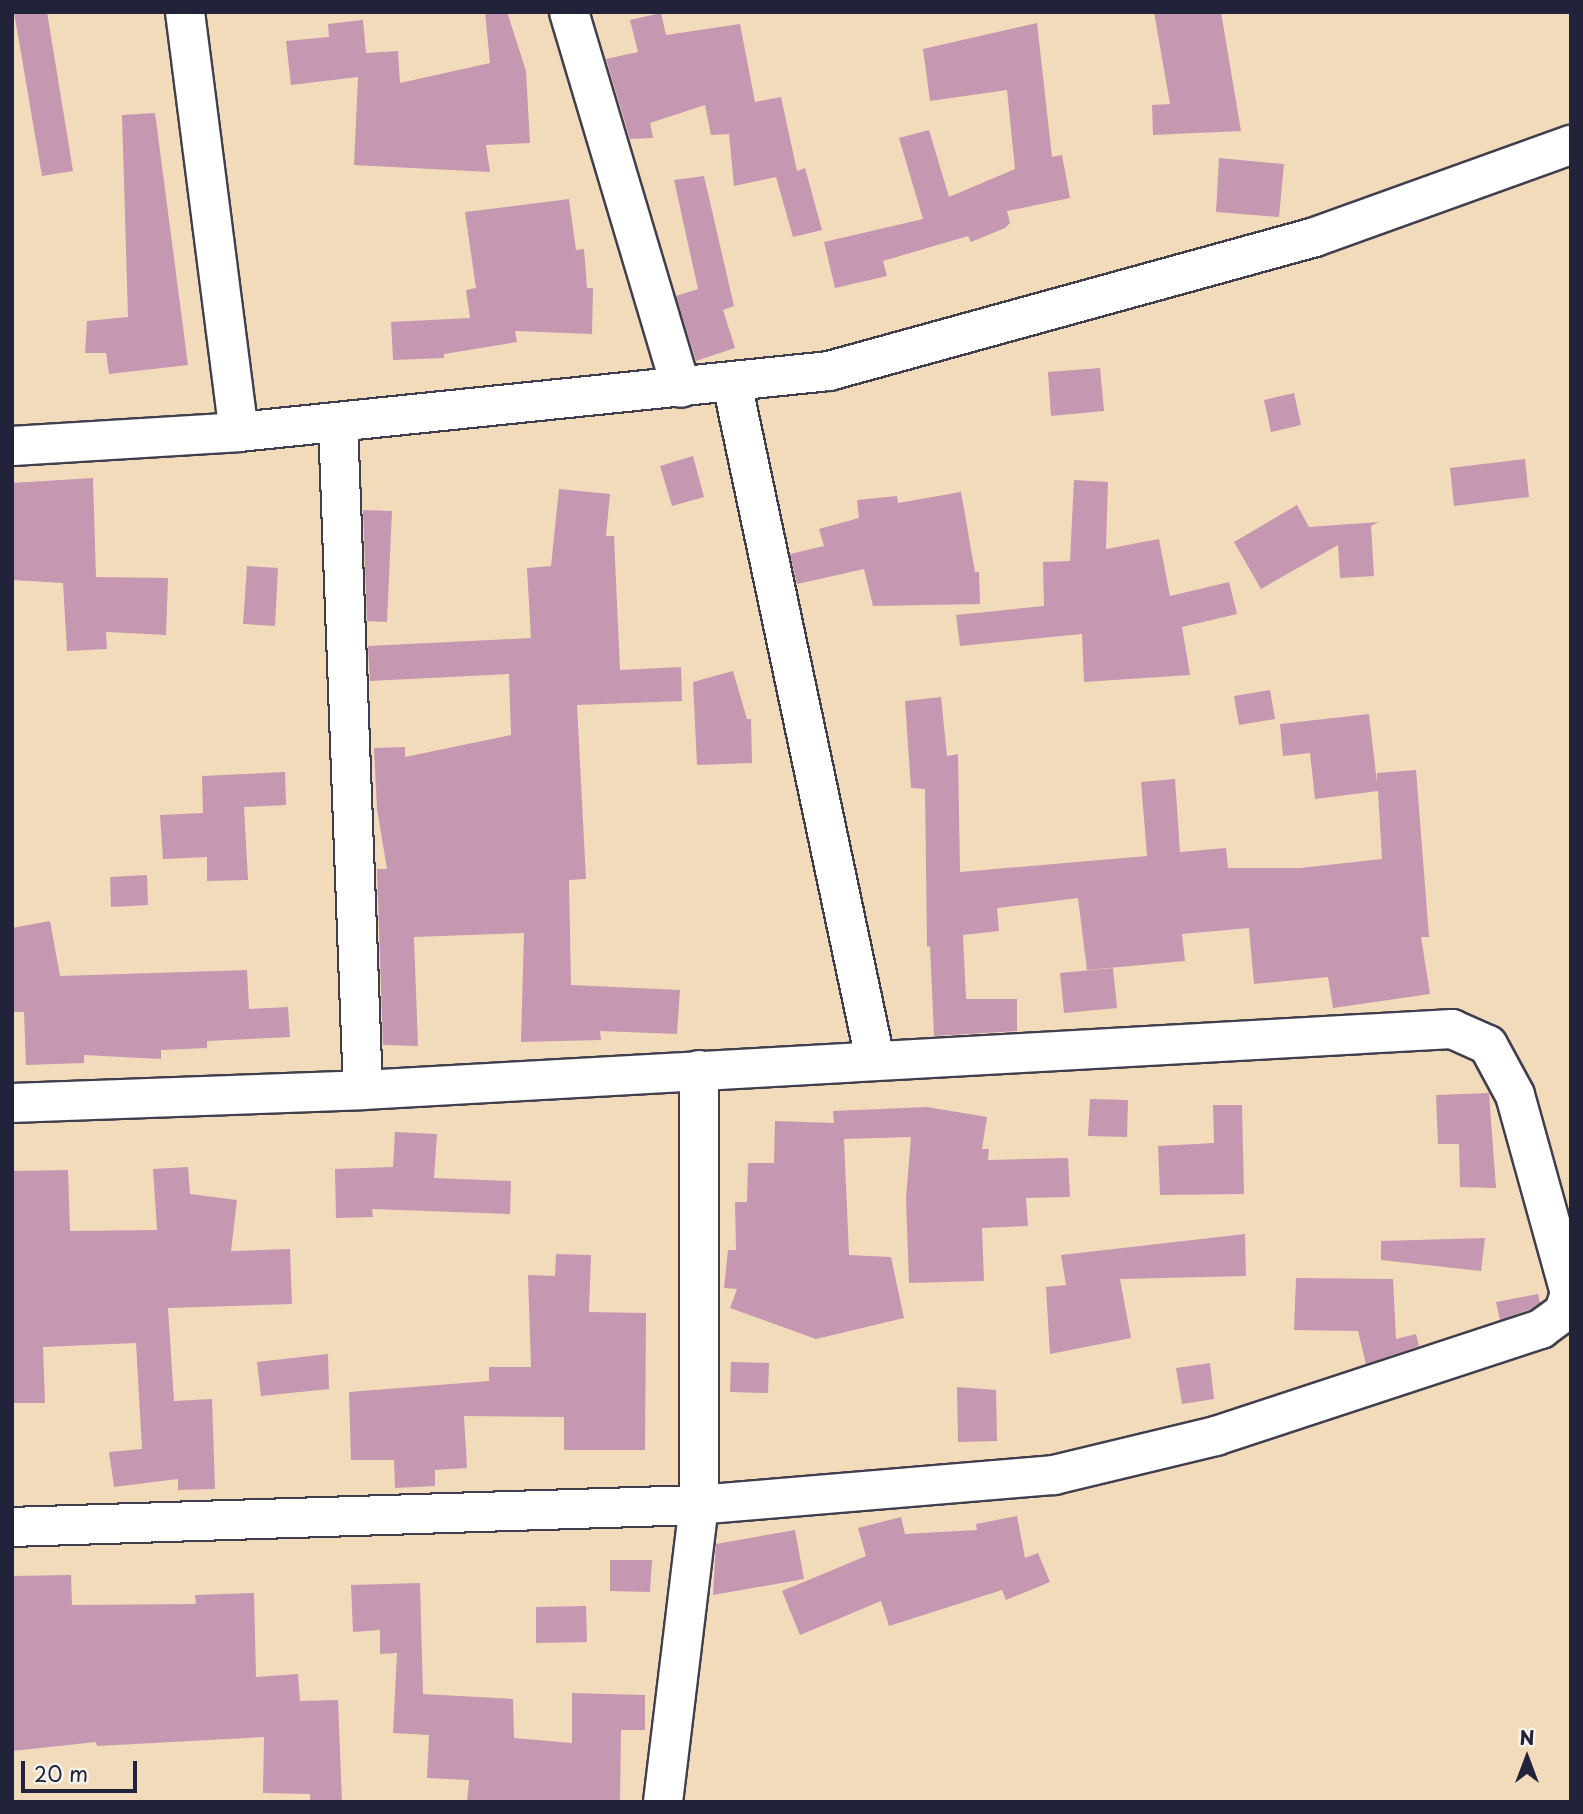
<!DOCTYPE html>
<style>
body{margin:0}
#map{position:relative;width:1583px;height:1814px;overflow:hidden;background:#f2dbbb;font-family:"Playpen Sans",sans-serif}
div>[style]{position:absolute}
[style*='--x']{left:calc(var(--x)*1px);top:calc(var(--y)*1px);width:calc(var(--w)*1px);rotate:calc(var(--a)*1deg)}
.building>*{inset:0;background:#c697b1}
.roads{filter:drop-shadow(2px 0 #413e4e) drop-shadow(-2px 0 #413e4e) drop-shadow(0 2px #413e4e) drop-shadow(0 -2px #413e4e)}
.minor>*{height:38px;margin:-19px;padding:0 19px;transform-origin:19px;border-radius:19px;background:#fff}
span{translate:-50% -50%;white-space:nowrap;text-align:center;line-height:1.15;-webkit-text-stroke:7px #f7f3e8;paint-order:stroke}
.frame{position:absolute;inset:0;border:14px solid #22223b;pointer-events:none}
.north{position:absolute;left:1492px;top:1723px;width:70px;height:70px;-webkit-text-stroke:5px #f7f3e8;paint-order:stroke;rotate:0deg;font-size:19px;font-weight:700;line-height:28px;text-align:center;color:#22223b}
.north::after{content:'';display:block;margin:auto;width:24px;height:32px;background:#22223b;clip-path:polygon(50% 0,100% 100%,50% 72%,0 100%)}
.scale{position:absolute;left:21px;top:1761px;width:116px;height:32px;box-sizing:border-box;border:4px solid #22223b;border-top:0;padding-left:9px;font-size:21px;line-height:24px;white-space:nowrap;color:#22223b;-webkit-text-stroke:5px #f7f3e8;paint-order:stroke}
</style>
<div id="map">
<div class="building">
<div style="clip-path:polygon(14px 12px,47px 12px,73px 171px,42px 176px)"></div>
<div style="clip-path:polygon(485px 12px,507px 12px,526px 71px,530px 143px,486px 145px,490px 172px,354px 165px,358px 77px,291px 85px,286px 41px,329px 37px,328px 24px,363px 20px,366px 53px,398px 51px,400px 83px,490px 63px)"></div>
<div style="clip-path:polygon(1154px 12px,1221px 12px,1241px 131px,1153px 135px,1152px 105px,1170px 104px)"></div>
<div style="clip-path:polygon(661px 13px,666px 35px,740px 24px,755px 102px,781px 97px,797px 171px,805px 168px,822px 230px,793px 237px,776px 177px,734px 186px,729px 134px,711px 135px,705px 105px,650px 123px,653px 138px,630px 139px,606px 59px,638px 52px,630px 20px)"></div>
<div style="clip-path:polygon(1037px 23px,1052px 157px,1062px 155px,1070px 198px,1007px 211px,1010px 223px,1005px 228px,971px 242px,968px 236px,883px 261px,887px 276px,835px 288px,824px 242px,923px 219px,899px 138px,929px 130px,949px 197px,1015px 169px,1007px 90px,930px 101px,923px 49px)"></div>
<div style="clip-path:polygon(155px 113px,188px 365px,109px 374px,106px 353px,85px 353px,87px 321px,128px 317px,122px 115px)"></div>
<div style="clip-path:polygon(1219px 158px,1284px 164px,1279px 217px,1216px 212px)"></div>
<div style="clip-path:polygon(704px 176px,734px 306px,723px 310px,735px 348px,696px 361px,676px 296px,698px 289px,674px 180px)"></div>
<div style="clip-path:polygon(569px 199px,576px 250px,584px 249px,587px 288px,593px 288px,592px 334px,515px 331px,517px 342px,444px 354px,444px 358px,393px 360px,391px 322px,470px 318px,466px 290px,476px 288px,465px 212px)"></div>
<div style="clip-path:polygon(1100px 368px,1104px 411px,1051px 416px,1048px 372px)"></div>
<div style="clip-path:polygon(1294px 393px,1301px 425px,1271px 432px,1264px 400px)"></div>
<div style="clip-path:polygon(693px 456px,704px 497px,672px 506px,660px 466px)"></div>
<div style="clip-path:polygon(1525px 459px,1529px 497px,1454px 506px,1450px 468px)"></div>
<div style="clip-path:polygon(93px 478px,96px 577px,168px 578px,166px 635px,106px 632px,107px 649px,67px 651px,63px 583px,12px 580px,12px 483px)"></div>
<div style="clip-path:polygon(1074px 480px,1108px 482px,1106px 549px,1159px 539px,1170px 596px,1229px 582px,1237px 614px,1182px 627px,1190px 675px,1084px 682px,1082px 634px,960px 646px,956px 615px,1044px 606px,1043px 562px,1070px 561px)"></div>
<div style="clip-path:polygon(559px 489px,610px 494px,606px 536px,614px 536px,620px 670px,681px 667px,682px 701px,577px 705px,586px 879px,569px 880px,571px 985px,680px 990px,677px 1034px,600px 1031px,601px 1040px,521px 1042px,524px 933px,414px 937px,418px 1046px,383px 1045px,377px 869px,387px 869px,377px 809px,374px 748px,405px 747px,405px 757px,511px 735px,509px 674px,370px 681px,368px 646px,531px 638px,527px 568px,551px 566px)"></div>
<div style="clip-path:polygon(961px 492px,975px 572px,979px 572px,980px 604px,873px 606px,864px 569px,797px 584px,790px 554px,824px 546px,819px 529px,859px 518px,857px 500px,897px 496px,898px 503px)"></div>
<div style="clip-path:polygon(1297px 505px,1309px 527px,1379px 522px,1371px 526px,1374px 576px,1340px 578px,1338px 545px,1261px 589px,1234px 542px)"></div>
<div style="clip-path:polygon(363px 510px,392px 511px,387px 622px,367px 621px)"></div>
<div style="clip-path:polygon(247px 566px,278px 568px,275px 626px,243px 624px)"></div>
<div style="clip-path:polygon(733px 671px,747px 719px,751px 719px,752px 763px,697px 765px,693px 682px)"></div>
<div style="clip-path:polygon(1270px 690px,1275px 719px,1239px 725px,1234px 696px)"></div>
<div style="clip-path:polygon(941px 697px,947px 756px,958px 754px,960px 872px,1147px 856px,1141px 782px,1175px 779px,1180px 852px,1226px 848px,1228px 868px,1300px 868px,1382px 859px,1378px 791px,1315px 799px,1310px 753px,1283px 756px,1280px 724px,1369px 714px,1377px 783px,1377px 773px,1416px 770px,1429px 937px,1421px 937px,1430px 994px,1333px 1008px,1328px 977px,1254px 984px,1249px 928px,1182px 934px,1185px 961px,1087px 970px,1078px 898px,997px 908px,999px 931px,963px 935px,966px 999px,1017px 999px,1017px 1031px,934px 1036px,930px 946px,927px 947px,925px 789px,911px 788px,905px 701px)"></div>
<div style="clip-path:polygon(285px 772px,286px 805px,244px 807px,248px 880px,207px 881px,207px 857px,163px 859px,160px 815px,203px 813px,202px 776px)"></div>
<div style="clip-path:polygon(147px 875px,148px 905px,111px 907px,110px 877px)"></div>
<div style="clip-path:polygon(50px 921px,60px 976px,247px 970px,249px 1009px,288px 1007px,290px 1037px,207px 1041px,207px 1048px,161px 1050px,161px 1059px,84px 1055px,84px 1063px,26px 1065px,24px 1012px,12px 1012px,12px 928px)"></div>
<div style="clip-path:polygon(1113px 968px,1117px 1008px,1064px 1013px,1060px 973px)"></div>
<div style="clip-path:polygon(1489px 1093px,1496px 1188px,1460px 1187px,1459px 1144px,1438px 1144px,1436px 1095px)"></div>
<div style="clip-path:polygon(1090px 1099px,1128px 1100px,1127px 1137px,1088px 1136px)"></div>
<div style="clip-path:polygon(1213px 1105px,1242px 1105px,1244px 1194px,1160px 1195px,1158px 1146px,1214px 1143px)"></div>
<div style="clip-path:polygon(927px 1107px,987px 1117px,982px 1149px,989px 1149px,988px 1160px,1068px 1158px,1070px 1197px,1026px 1198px,1028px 1226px,982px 1228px,984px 1281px,909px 1283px,906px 1198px,911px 1137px,844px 1139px,849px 1255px,891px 1257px,904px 1318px,816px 1339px,730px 1308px,737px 1289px,724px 1288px,728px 1250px,736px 1250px,735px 1202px,747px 1202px,748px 1163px,774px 1163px,775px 1121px,834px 1123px,833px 1111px)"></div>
<div style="clip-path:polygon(395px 1132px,437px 1134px,434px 1178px,511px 1181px,510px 1214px,372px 1209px,373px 1217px,336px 1218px,335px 1169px,393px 1167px)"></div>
<div style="clip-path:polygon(188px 1167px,190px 1194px,237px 1200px,231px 1251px,290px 1249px,292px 1304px,168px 1308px,174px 1401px,212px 1399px,215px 1489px,178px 1490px,178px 1479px,114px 1487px,109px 1452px,142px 1449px,136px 1343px,43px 1347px,45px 1403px,12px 1403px,12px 1171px,68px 1170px,70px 1231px,157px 1230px,153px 1169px)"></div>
<div style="clip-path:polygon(1245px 1234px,1246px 1276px,1120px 1279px,1131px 1338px,1050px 1354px,1046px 1287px,1066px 1285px,1061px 1255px)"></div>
<div style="clip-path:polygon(1485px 1238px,1481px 1271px,1381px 1260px,1381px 1241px)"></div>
<div style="clip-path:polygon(556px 1254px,591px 1255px,589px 1312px,646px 1313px,645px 1450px,564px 1450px,564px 1417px,464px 1416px,467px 1468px,435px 1470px,435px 1486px,395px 1488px,394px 1460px,351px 1460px,349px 1392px,489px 1381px,489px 1367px,531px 1367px,528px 1275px,555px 1276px)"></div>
<div style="clip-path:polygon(1296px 1278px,1393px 1279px,1396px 1339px,1416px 1334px,1419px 1346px,1366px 1364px,1358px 1331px,1294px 1330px)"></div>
<div style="clip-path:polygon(1538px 1294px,1540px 1303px,1531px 1309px,1500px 1320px,1496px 1302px)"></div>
<div style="clip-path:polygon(328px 1354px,329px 1389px,261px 1396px,257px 1362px)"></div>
<div style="clip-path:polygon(731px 1362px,769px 1363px,768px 1393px,730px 1392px)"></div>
<div style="clip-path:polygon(1210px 1363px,1214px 1399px,1182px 1404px,1176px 1368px)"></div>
<div style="clip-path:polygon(957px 1387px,996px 1390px,997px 1441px,958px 1442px)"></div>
<div style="clip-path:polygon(1017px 1516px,1025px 1558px,1038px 1553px,1050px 1582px,1006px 1600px,1002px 1590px,889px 1626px,881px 1601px,800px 1635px,782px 1591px,866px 1556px,858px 1528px,901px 1517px,905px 1534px,977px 1530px,976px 1524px)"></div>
<div style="clip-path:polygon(795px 1530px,804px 1579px,713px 1595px,716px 1544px)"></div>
<div style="clip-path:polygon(610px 1560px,652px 1560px,650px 1592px,610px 1591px)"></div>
<div style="clip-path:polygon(71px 1575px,72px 1605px,196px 1604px,195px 1595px,254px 1593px,256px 1677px,298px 1674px,300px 1701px,338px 1700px,342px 1802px,310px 1802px,310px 1794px,263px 1793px,264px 1737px,97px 1746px,96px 1742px,12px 1751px,12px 1576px)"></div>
<div style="clip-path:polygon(420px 1583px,423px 1694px,513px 1699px,514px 1738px,572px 1743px,572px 1693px,645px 1695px,645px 1730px,621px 1730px,620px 1802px,467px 1802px,469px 1780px,427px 1778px,429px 1735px,393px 1733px,397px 1653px,380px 1654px,380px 1630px,353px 1632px,351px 1585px)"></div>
<div style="clip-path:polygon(586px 1606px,587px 1642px,536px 1643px,536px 1607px)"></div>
</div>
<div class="roads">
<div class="minor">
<div style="--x:185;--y:12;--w:423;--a:82.7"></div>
<div style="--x:569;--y:12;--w:392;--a:73.4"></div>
<div style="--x:732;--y:383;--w:691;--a:78.06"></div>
<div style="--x:338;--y:422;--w:668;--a:87.86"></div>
<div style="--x:12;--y:446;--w:227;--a:-3.5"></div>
<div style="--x:239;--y:432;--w:593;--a:-5.9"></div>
<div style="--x:829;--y:371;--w:504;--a:-15.41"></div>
<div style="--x:1315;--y:237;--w:272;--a:-19.8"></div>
<div style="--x:12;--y:1103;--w:351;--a:-2.1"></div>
<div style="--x:363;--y:1090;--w:1091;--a:-3.21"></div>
<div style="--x:1452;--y:1029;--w:39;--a:24"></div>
<div style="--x:1488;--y:1045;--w:57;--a:61.6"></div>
<div style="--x:1515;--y:1095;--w:205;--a:74.5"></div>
<div style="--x:1570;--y:1293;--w:20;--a:108"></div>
<div style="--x:1564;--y:1312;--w:29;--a:144"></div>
<div style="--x:1541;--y:1329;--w:342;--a:161.8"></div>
<div style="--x:1216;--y:1436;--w:167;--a:166.5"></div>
<div style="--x:1054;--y:1475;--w:356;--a:175.2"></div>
<div style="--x:699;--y:1505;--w:687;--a:178.17"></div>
<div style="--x:663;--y:1802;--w:299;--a:-83.1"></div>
<div style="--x:699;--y:1505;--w:435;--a:-90"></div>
</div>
</div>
<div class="frame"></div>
<div class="north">N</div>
<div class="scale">20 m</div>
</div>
